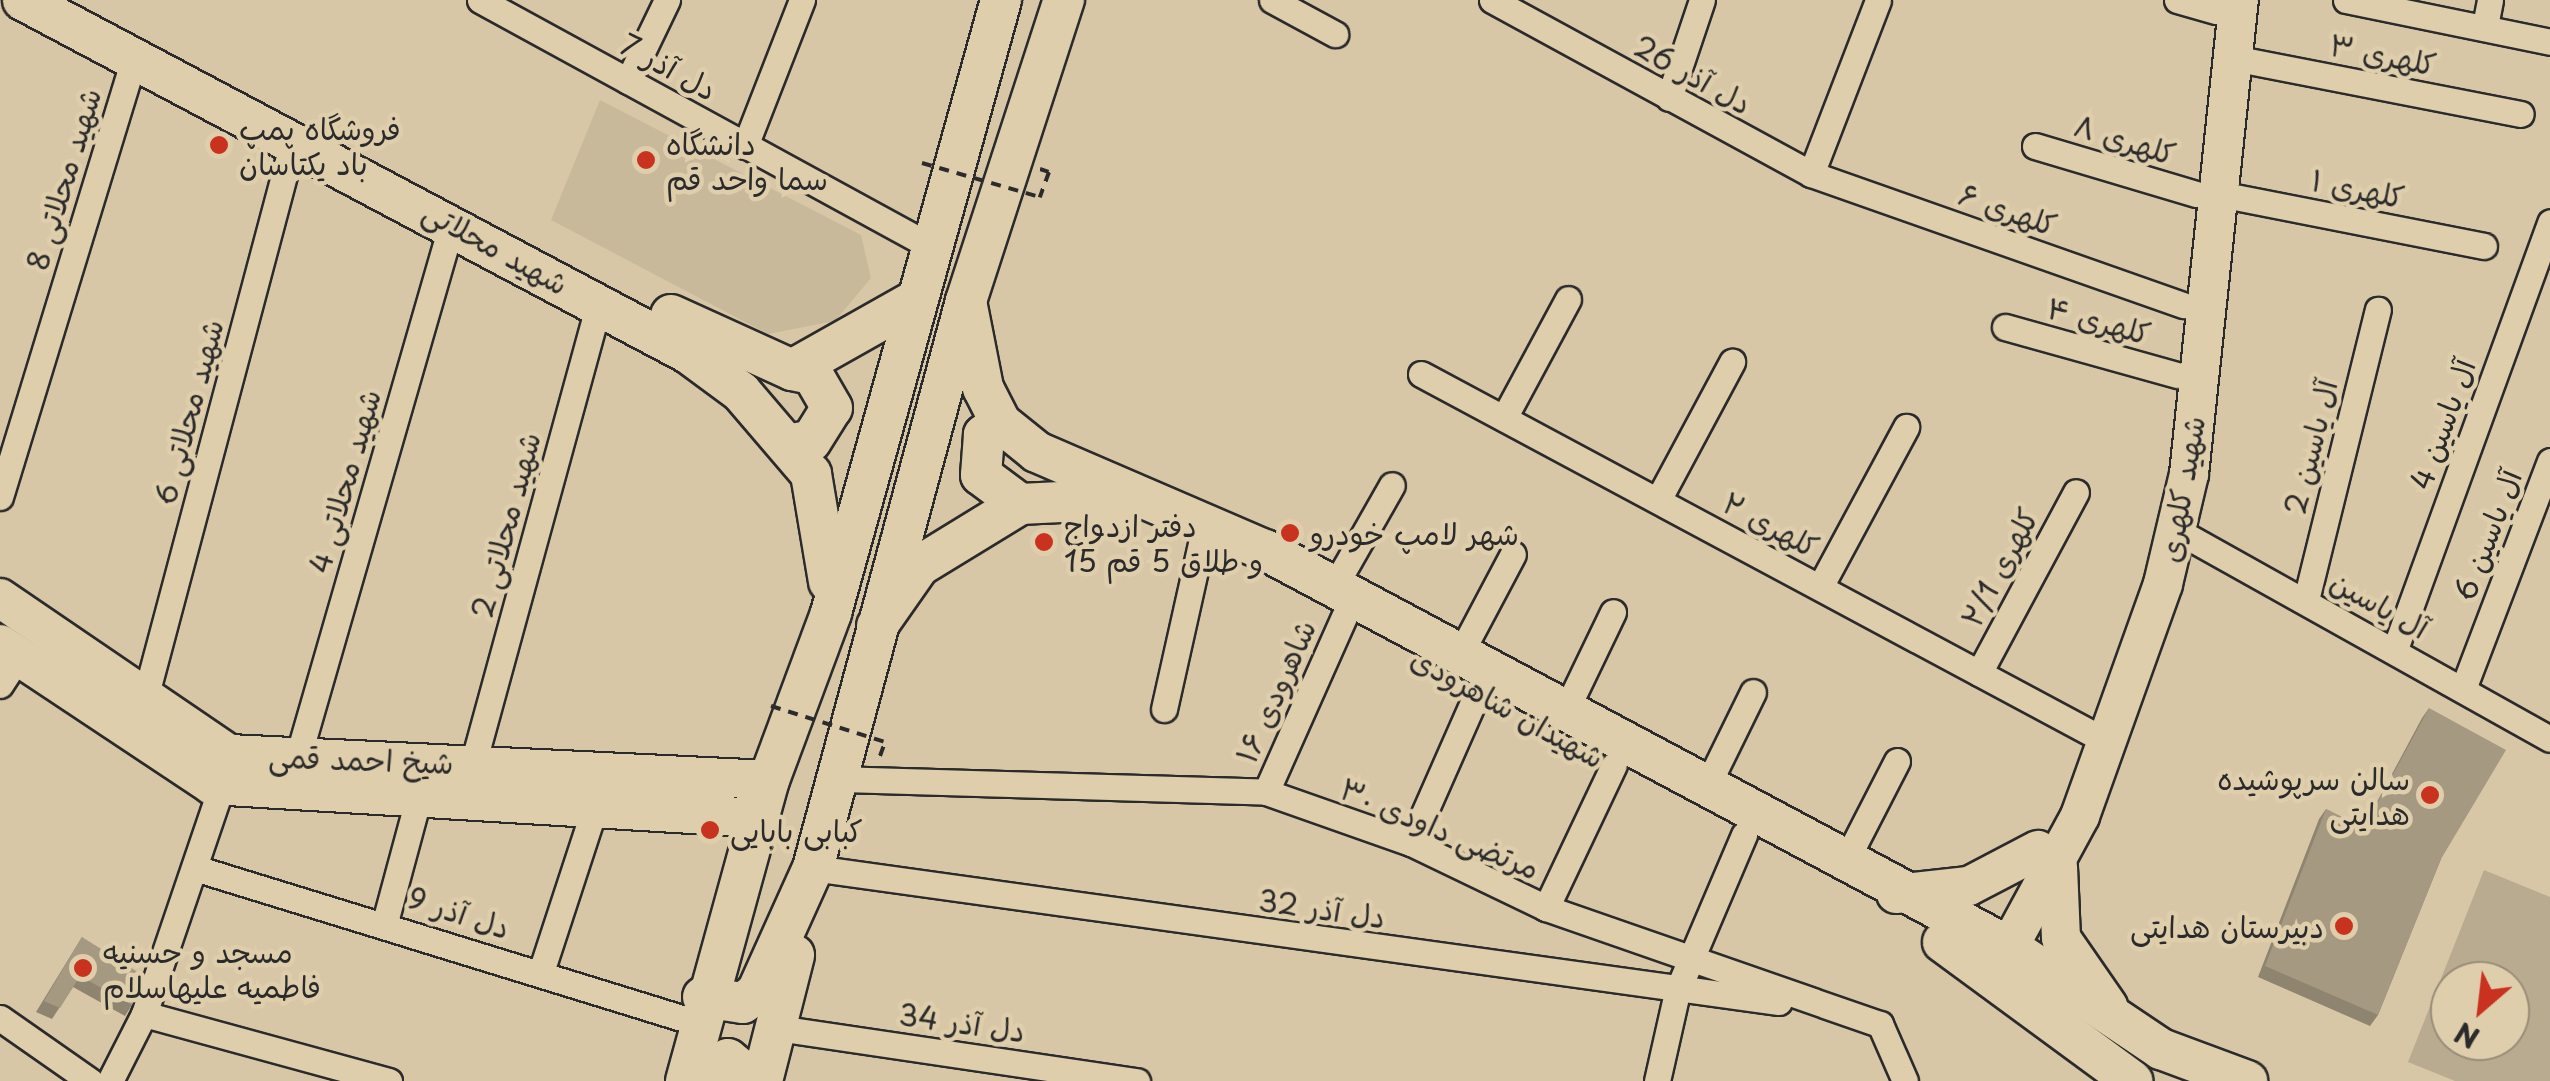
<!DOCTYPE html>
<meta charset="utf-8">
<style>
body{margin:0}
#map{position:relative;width:2550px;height:1081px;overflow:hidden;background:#d8c7a6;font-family:"Playpen Sans","Playpen Sans Arabic",sans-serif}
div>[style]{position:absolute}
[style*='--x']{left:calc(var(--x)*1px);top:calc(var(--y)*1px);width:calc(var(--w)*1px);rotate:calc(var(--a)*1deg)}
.built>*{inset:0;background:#c9b99b}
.green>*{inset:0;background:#b8ab8f}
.path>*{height:4px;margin-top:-2px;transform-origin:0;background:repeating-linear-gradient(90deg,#2b2b2b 0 10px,transparent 0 18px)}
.roads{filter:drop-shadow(2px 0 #2b2b2b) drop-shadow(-2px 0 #2b2b2b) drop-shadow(0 2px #2b2b2b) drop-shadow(0 -2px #2b2b2b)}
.street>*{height:25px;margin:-12.5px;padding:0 12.5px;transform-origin:12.5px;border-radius:12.5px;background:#dfceab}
.secondary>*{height:38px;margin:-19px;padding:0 19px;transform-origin:19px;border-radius:19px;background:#dfceab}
.primary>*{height:40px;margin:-20px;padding:0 20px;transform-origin:20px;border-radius:20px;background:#dfceab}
.path-bridge>*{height:4px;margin-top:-2px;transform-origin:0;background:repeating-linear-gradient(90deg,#2b2b2b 0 10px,transparent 0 18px)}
.wall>*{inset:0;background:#8e846f}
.building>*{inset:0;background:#a59981}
.dots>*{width:28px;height:28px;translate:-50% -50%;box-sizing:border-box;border:5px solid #dfceab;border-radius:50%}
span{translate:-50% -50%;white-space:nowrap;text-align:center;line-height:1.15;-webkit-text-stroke:9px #dfceab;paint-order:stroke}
.street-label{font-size:30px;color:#2b2b2b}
.poi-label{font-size:30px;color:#2b2b2b}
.left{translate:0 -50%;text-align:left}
.right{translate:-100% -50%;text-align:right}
.north{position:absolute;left:2430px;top:961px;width:100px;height:100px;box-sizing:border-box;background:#dfceab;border:2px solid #978d78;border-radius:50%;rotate:208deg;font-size:28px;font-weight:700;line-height:40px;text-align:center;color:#2b2b2b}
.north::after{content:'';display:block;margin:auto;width:35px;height:45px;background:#c8321e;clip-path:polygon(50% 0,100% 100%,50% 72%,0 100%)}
</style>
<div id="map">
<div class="built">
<div style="clip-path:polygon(600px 100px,861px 235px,871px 278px,835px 321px,768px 334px,551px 220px)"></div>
</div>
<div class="green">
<div style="clip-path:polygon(evenodd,2484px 870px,2550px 897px,2550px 1081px,2455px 1081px,2408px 1062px,2484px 870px,2450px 981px,2510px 981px,2510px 1041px,2450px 1041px,2450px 981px)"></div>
</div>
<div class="path">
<div style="--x:1040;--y:169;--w:9;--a:18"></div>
<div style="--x:1049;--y:172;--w:27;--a:110"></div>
<div style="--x:880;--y:756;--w:15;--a:-70"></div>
</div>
<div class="roads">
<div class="street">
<div style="--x:480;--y:0;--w:515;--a:28.65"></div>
<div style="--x:1272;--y:0;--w:72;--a:28.4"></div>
<div style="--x:1492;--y:0;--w:363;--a:28.6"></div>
<div style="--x:1811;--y:174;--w:395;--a:19.4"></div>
<div style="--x:2177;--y:0;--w:40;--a:16"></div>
<div style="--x:2346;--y:0;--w:208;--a:11.6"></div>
<div style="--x:2485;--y:26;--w:26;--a:-79"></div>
<div style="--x:2233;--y:58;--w:293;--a:11"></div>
<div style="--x:628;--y:81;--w:90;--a:-64.3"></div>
<div style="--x:1669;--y:98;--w:103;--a:-71.4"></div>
<div style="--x:745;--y:146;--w:157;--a:-68.7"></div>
<div style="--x:2035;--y:146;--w:168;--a:16.6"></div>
<div style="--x:1811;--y:174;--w:186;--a:-68.9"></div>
<div style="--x:2219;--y:194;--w:270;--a:11.1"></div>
<div style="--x:2005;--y:327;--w:179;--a:15.6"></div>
<div style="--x:1421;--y:374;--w:758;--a:28.19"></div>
<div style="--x:1504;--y:418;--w:135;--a:-61.7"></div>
<div style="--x:0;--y:497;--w:465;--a:-73"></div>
<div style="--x:1658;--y:500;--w:157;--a:-61.8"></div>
<div style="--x:2176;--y:530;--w:428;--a:29.2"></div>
<div style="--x:1334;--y:587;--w:117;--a:-60.4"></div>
<div style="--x:1820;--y:587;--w:182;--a:-61.7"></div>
<div style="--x:2306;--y:600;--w:299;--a:-76.1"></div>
<div style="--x:2395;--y:649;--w:454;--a:-70"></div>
<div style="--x:1459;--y:656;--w:115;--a:-62.1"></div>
<div style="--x:1979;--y:673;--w:205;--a:-61.8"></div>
<div style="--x:0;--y:685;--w:33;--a:-57"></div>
<div style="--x:2463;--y:689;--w:244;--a:-69.1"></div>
<div style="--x:144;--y:702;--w:584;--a:-75.11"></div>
<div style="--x:1164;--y:709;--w:169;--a:-77.4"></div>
<div style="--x:1564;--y:714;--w:113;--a:-64.3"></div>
<div style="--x:298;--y:757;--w:556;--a:-73.91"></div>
<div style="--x:473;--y:764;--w:477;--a:-74.7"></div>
<div style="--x:838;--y:779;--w:428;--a:1.7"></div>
<div style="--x:1266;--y:792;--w:154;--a:19.4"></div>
<div style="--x:1411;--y:843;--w:150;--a:25.7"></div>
<div style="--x:1546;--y:908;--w:354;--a:19.2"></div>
<div style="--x:1880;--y:1024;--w:62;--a:66.3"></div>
<div style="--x:1705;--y:790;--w:109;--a:-63.9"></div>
<div style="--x:1266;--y:792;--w:192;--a:-66"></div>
<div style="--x:1411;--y:843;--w:166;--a:-66.2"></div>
<div style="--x:1843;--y:866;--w:118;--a:-62.8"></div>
<div style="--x:813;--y:868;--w:975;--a:7.9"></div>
<div style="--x:198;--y:869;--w:523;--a:17.12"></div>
<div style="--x:1546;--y:908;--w:158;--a:-64.6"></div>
<div style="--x:385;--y:922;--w:135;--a:-74.9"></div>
<div style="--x:541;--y:972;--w:177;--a:-71.9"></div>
<div style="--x:144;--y:1014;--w:254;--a:15.3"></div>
<div style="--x:0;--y:1018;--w:110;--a:35"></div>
<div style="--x:777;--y:1028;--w:364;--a:8.4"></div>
<div style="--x:110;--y:1081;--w:75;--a:-63.1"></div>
<div style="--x:144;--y:1014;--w:255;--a:-71.2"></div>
<div style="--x:1657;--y:1081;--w:91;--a:-77.3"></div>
<div style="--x:1677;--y:992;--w:171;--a:-66.9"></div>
</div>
<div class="secondary">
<div style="--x:0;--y:598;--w:277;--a:34.3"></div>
<div style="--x:229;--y:754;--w:541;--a:2.76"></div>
<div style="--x:0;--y:644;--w:255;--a:33.6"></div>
<div style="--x:212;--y:785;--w:547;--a:3.46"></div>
<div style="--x:2058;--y:867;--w:71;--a:87.6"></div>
<div style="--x:2061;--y:938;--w:83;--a:55.3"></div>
<div style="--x:1896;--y:894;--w:73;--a:-6.3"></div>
<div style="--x:1969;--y:886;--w:78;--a:-27.6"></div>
<div style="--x:2009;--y:947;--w:149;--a:-61.5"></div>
<div style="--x:2080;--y:816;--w:246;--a:-70.3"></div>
<div style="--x:2163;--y:584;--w:113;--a:-76.7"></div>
<div style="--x:2189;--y:474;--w:477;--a:-84"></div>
</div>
<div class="primary">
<div style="--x:23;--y:0;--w:753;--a:27.96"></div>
<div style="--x:688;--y:353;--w:66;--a:36.3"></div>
<div style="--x:741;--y:392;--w:108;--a:49.5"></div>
<div style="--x:811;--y:474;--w:109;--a:80.5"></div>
<div style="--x:966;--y:301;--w:89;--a:78.9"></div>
<div style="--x:983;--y:388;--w:39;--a:63"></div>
<div style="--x:1001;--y:423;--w:46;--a:38.9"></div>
<div style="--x:1037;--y:452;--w:248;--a:23.3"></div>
<div style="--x:1265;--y:550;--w:843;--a:28.08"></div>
<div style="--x:2009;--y:947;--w:183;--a:33.9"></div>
<div style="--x:2161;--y:1049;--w:92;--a:20.4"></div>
<div style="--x:671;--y:315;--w:133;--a:24.4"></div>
<div style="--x:792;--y:370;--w:142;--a:-29.4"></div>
<div style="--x:1001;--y:423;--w:21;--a:145"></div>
<div style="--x:984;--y:435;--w:40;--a:94.3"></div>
<div style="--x:981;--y:475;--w:49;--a:36.6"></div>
<div style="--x:791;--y:444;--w:20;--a:-9"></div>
<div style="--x:811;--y:441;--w:39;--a:-58"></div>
<div style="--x:832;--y:408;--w:39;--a:-120"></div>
<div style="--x:812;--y:374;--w:20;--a:-169"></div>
<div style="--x:877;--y:626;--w:73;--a:-55"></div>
<div style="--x:919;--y:566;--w:119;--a:-31.5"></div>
<div style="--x:1020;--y:504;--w:62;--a:-2.8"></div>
<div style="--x:1082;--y:501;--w:40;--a:20.2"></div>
<div style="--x:1943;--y:942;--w:235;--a:36.3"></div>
<div style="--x:703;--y:997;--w:40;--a:8.5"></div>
<div style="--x:743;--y:1003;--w:18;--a:-38"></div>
<div style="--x:757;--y:992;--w:136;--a:-65.7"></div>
<div style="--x:813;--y:868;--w:587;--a:-74.9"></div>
<div style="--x:966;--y:301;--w:317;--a:-72"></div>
<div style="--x:686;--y:1081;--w:312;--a:-74.6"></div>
<div style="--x:769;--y:780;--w:178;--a:-69.6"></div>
<div style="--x:831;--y:613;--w:636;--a:-74.5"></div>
<div style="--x:693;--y:1081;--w:41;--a:-32.2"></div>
<div style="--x:728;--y:1059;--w:34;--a:40"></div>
<div style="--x:762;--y:1081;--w:130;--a:-75.7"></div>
</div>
</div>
<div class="path-bridge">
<div style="--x:922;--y:163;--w:123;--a:16.1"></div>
<div style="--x:771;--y:706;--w:120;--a:17.5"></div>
</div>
<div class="wall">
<div style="clip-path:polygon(2429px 708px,2441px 859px,2378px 1015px,2370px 1026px,2258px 977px,2319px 819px,2326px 809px,2363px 828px,2422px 718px)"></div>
<div style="clip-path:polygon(82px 937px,132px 1005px,125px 1016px,73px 987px,52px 1019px,36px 1012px)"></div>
</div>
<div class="building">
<div style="clip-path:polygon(2429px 708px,2506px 750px,2441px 859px,2378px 1015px,2265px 966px,2326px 809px,2364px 828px)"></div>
<div style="clip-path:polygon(82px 937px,144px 976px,132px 1005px,80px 976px,60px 1008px,44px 1001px)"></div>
</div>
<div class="dots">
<div style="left:219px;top:145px;background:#c8321e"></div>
<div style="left:646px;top:160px;background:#c8321e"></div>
<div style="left:1290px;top:533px;background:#c8321e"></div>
<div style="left:1044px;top:542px;background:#c8321e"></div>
<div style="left:2430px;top:795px;background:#c8321e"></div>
<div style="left:710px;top:830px;background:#c8321e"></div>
<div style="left:2344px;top:926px;background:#c8321e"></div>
<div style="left:83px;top:968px;background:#c8321e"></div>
</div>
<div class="street-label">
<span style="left:2383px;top:54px;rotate:11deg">کلهری ۳</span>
<span style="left:669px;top:66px;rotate:29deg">دل آذر 7</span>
<span style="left:1693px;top:74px;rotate:29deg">دل آذر 26</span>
<span style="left:2125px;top:139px;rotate:17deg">کلهری ۸</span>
<span style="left:63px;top:179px;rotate:-73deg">شهید محلاتی 8</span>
<span style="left:2358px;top:188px;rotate:11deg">کلهری ۱</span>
<span style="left:2008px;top:209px;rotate:19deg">کلهری ۶</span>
<span style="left:496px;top:247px;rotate:29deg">شهید محلاتی</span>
<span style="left:2099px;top:320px;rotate:15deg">کلهری ۴</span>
<span style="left:188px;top:412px;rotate:-75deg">شهید محلاتی 6</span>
<span style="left:2442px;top:424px;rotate:-70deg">آل یاسین 4</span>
<span style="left:2310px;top:447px;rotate:-76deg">آل یاسین 2</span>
<span style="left:344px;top:481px;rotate:-74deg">شهید محلاتی 4</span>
<span style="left:2181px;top:489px;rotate:-80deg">شهید کلهری</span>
<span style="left:1771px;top:524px;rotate:28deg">کلهری ۲</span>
<span style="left:505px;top:525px;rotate:-75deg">شهید محلاتی 2</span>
<span style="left:2487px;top:535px;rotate:-69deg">آل یاسین 6</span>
<span style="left:1999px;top:567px;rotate:-62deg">کلهری ۲/1</span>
<span style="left:2380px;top:604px;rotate:29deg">آل یاسین</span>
<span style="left:1275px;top:691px;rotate:-66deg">شاهرودی ۱۶</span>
<span style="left:1508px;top:707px;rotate:29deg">شهیدان شاهرودی</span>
<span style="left:361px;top:759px;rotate:2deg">شیخ احمد قمی</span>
<span style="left:1440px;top:828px;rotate:23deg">۳۰ مرتضی داودی</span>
<span style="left:1322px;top:908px;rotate:8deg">دل آذر 32</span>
<span style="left:459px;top:912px;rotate:18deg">دل آذر 9</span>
<span style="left:962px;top:1022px;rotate:8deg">دل آذر 34</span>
</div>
<div class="poi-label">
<span class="left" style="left:239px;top:145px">فروشگاه پمپ<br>باد یکتاسان</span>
<span class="left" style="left:666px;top:160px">دانشگاه<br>سما واحد قم</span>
<span class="left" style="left:1064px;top:542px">دفتر ازدواج<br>15 و طلاق 5 قم</span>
<span class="left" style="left:1310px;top:533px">شهر لامپ خودرو</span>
<span class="right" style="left:2410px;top:795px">سالن سرپوشیده<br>هدایتی</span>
<span class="left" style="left:730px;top:830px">کبابی بابایی</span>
<span class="right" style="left:2324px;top:926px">دبیرستان هدایتی</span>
<span class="left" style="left:103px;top:968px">مسجد و حسنیه<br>فاطمیه علیهاسلام</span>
</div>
<div class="north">N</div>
</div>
